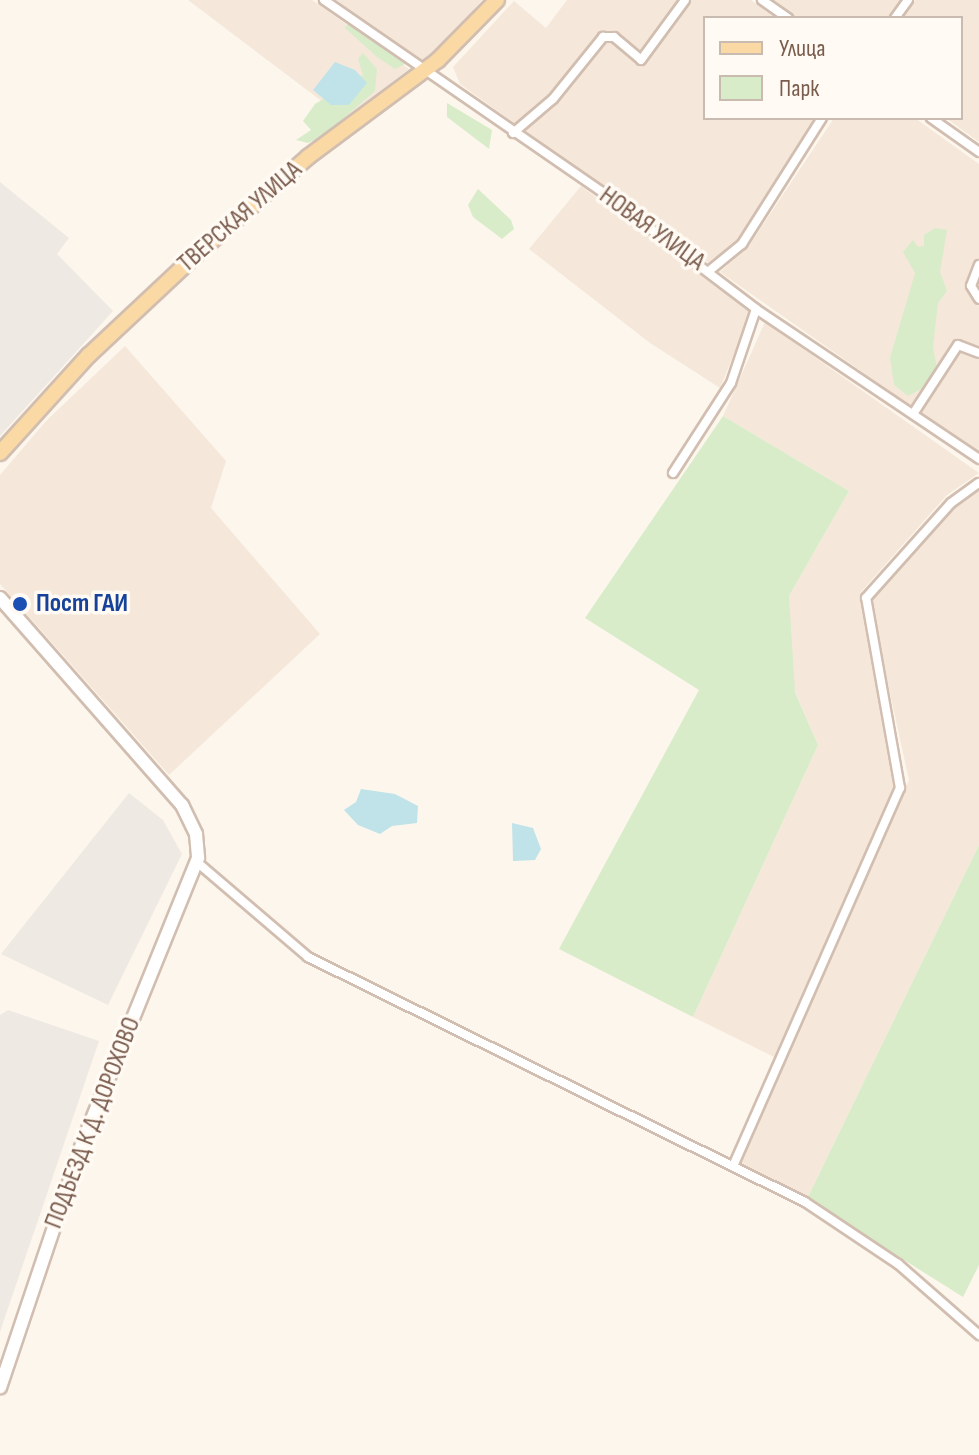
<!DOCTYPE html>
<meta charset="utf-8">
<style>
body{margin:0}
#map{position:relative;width:979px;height:1455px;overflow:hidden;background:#fdf6ec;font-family:"Sofia Sans Condensed",sans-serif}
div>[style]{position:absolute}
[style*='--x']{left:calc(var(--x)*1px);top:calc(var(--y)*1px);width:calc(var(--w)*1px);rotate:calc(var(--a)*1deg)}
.residential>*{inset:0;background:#f5e8da}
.industrial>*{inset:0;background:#efe9e4}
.green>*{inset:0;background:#d8ecc9}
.water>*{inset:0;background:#bfe3e8}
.roads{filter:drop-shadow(2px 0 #d1beb0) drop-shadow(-2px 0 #d1beb0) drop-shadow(0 2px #d1beb0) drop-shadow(0 -2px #d1beb0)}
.street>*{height:8px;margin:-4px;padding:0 4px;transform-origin:4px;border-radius:4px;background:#fff}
.secondary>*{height:12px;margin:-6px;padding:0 6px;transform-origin:6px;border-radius:6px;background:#fff}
.primary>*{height:14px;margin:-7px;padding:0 7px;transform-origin:7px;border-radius:7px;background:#fbd9a5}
.dots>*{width:22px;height:22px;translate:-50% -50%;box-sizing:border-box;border:4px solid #fffaf3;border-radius:50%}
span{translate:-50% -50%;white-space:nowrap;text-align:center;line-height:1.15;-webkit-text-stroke:7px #fffaf3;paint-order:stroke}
.street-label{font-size:26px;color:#7a5c4d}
.transit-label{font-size:26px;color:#164399;font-weight:700}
.left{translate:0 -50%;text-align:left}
.legend{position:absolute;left:703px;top:16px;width:260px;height:104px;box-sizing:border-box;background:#fffaf3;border:2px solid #cabbb1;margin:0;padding:10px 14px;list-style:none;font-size:24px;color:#7a5c4d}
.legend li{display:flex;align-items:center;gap:16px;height:40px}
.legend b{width:40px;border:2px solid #cabbb1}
</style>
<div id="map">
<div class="residential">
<div style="clip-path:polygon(188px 0,312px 0,409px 69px,344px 118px)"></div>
<div style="clip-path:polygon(336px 0,482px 0,425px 65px)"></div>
<div style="clip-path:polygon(567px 0,751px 0,775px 18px,705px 18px,705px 118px,816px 118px,737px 241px,710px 264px,460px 84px,453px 67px,514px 1px,546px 28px)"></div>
<div style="clip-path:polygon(772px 0,905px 0,892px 18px,797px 18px)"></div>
<div style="clip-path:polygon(915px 0,979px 0,979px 142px,946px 118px,961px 118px,961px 18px,903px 18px)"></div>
<div style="clip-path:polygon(834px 118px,915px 118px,979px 164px,979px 454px,720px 272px,748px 247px)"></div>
<div style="clip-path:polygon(581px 186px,751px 313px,720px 388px,650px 343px,529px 249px)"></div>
<div style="clip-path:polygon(765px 322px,979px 473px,947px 495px,860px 593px,894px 786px,774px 1057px,693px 1017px,818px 745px,792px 684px,789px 596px,849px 491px,723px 416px)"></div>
<div style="clip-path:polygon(125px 346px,226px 461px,211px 508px,320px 634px,169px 775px,0 584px,0 475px,46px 421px)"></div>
<div style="clip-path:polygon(979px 491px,979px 845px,807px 1199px,740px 1163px,909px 780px,869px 598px,954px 504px)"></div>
</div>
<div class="industrial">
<div style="clip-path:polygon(0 182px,69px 238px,57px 254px,113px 311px,0 436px)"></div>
<div style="clip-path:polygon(129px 793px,163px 820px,182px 854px,108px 1005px,1px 954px)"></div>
<div style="clip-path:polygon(8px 1010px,99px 1041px,0 1332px,0 1015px)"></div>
</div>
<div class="green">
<div style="clip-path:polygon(349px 22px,358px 28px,405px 64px,395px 69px,377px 57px,345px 28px)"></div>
<div style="clip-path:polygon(363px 53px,377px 69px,375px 91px,322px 137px,308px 143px,296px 140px,311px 130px,303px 121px,315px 104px,363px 75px,358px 59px)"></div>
<div style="clip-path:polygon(447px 103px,492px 130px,489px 149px,447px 117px)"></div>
<div style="clip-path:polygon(478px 189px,511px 220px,514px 229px,502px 239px,473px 217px,468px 205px)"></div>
<div style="clip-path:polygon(935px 228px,947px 230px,940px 272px,947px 291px,938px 303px,933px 347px,937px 367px,927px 386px,908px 396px,894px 385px,890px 358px,915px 273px,903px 252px,913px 240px,918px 247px,924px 246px,924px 235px)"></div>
<div style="clip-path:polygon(723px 416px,849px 491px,789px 596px,795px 692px,818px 745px,693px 1017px,559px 949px,699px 690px,585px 618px)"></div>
<div style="clip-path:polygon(979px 845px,979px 1265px,963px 1297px,807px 1199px)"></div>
</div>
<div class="water">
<div style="clip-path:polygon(335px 62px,355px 70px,367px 83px,349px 105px,331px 105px,313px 90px)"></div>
<div style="clip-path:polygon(361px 789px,395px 794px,418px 806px,417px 823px,392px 826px,380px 834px,358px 825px,344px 810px,356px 802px)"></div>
<div style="clip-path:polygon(512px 823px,533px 828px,541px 849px,535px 860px,513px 861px)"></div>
</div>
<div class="roads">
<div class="street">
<div style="--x:324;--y:0;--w:338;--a:34.6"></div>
<div style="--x:602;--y:192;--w:193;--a:37.2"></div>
<div style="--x:756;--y:309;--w:269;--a:33.9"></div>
<div style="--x:762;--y:0;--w:32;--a:35"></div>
<div style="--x:895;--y:18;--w:22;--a:-54"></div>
<div style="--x:931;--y:118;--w:59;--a:35.3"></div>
<div style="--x:513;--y:133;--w:52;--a:-40.4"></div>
<div style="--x:553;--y:99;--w:80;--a:-51.1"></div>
<div style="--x:603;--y:37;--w:11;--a:0"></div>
<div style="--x:614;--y:37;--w:35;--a:40"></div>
<div style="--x:641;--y:60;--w:74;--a:-53.7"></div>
<div style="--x:979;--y:265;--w:22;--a:111"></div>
<div style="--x:971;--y:286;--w:15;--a:58"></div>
<div style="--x:709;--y:271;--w:43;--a:-39.3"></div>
<div style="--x:742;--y:244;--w:149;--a:-57.6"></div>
<div style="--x:913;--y:414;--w:82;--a:-56.9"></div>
<div style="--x:958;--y:345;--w:22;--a:21"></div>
<div style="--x:673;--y:473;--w:107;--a:-57.2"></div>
<div style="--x:731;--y:383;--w:78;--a:-71.3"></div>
<div style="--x:198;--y:863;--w:145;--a:40.5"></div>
<div style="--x:308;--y:957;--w:554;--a:26.24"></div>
<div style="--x:805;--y:1202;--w:112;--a:33.7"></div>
<div style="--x:898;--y:1264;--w:108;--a:41.2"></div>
<div style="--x:734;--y:1164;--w:411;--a:-66.2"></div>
<div style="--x:900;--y:788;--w:193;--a:-100.1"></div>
<div style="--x:866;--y:598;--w:127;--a:-48.2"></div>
<div style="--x:951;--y:503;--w:34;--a:-36"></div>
</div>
<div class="secondary">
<div style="--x:0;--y:598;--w:276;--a:48.7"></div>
<div style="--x:182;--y:805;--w:32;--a:64"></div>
<div style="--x:196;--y:834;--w:24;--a:85"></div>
<div style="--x:198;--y:858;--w:305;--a:112.1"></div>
<div style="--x:83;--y:1141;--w:260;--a:108.6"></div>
</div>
<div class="primary">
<div style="--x:0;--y:453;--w:132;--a:-47.8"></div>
<div style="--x:89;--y:355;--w:152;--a:-43.1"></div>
<div style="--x:200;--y:251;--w:143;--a:-41"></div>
<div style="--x:308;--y:157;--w:162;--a:-36.7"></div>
<div style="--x:438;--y:60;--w:84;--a:-45.5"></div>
</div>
</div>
<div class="dots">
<div style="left:20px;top:604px;background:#1a4fb4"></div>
</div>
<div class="street-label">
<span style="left:240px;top:217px;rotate:-41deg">ТВЕРСКАЯ УЛИЦА</span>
<span style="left:652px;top:229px;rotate:36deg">НОВАЯ УЛИЦА</span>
<span style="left:93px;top:1123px;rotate:-69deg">ПОДЪЕЗД К Д. ДОРОХОВО</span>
</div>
<div class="transit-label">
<span class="left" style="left:36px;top:604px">Пост ГАИ</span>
</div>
<ul class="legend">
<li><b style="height:10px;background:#fbd9a5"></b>Улица</li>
<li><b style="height:22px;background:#d8ecc9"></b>Парк</li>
</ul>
</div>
